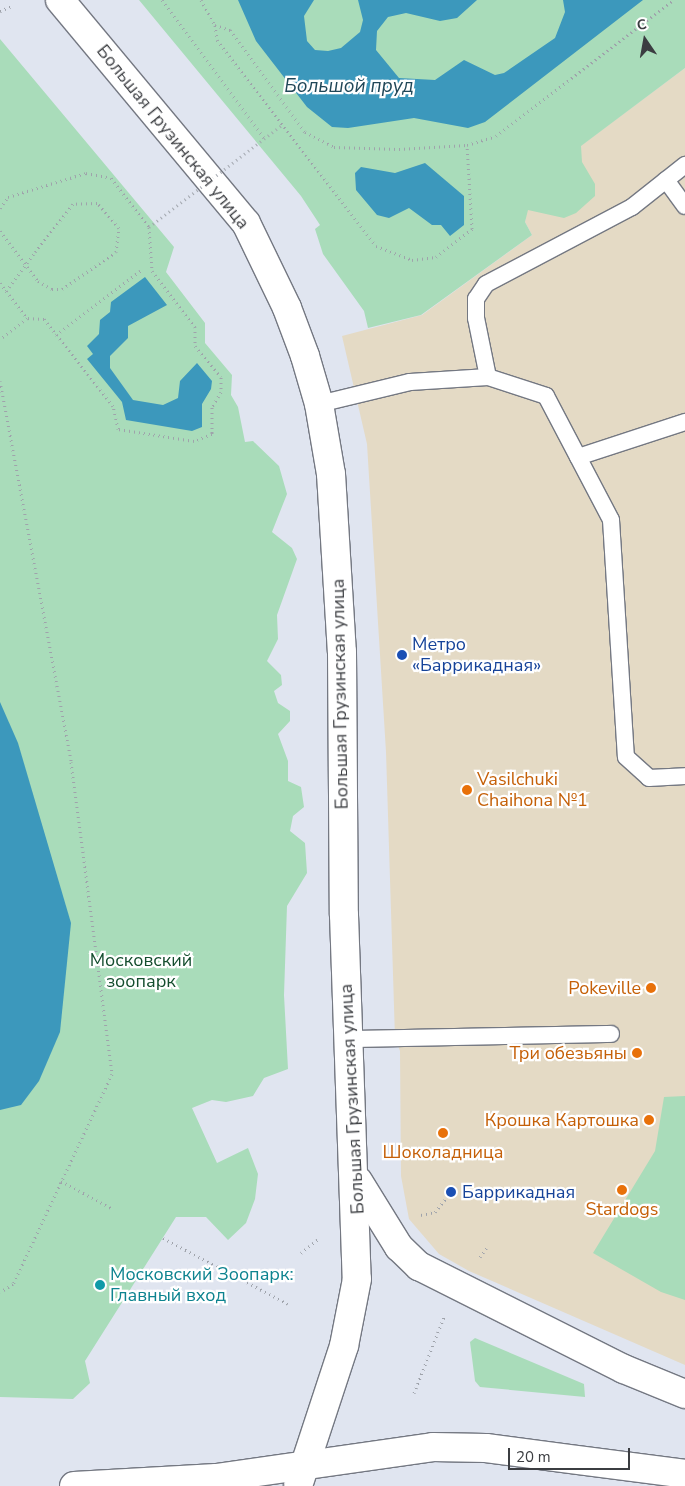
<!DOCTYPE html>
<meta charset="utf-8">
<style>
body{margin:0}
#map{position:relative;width:685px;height:1486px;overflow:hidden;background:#e0e5f0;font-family:"Nunito Sans",sans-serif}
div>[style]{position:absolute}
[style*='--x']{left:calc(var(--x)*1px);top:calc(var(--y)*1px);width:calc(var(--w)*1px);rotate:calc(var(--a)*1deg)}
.commercial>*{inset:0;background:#e4dac5}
.green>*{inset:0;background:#a9dcba}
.water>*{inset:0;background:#3c98bc}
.path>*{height:3px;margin-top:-1.5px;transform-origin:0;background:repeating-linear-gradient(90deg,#9fa3ab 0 1px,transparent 0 5px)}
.roads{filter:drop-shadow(1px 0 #747882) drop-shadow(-1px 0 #747882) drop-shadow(0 1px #747882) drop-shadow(0 -1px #747882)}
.lane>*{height:16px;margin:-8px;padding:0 8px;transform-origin:8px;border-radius:8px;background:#fff}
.secondary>*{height:28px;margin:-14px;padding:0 14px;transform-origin:14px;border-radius:14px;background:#fff}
.primary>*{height:28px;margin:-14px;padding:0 14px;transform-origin:14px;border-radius:14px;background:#fff}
.path-bridge>*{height:3px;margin-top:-1.5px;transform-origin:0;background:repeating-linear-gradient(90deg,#9fa3ab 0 1px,transparent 0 5px)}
.dots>*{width:14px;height:14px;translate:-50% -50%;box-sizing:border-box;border:2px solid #fff;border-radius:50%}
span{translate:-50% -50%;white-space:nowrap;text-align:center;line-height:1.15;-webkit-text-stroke:4.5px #fff;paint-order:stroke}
.street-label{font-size:18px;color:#3b3d41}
.transit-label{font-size:18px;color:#164399}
.left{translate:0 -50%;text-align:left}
.food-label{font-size:18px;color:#c56008}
.right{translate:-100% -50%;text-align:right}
.park-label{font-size:18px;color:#144d2e}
.culture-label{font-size:18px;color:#0d838f}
.water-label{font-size:19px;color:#204758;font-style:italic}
.north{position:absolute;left:620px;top:15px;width:50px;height:50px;-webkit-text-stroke:4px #fff;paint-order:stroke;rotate:348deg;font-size:14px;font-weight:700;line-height:20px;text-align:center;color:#3b3d41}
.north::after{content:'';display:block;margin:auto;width:18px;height:22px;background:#3b3d41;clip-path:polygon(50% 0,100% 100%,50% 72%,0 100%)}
.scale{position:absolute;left:508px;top:1448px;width:122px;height:22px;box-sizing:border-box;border:2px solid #3b3d41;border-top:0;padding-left:6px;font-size:15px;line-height:18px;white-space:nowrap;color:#3b3d41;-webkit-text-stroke:4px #fff;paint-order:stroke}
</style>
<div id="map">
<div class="commercial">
<div style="clip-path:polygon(685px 68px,685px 1365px,469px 1271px,439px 1254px,409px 1219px,401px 1176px,400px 1051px,395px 1038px,386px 752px,367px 444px,342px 336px,422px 315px,532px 235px,525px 222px,532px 182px)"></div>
</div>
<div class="green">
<div style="clip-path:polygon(139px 0,685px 0,685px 68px,581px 146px,582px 162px,595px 184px,595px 196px,576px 213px,564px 218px,528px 210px,525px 222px,532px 235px,421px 315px,368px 328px,364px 311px,323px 254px,315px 229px,320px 225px,301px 196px)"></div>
<div style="clip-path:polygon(0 39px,174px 247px,166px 272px,205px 323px,205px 343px,232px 375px,231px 395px,238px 407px,245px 442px,253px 441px,279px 466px,287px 494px,272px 532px,292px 548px,297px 559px,277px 615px,278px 639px,267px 661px,281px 675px,282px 685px,274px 691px,278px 703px,290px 711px,290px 721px,278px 734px,288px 761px,288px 781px,301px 787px,304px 807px,293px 816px,290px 831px,305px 843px,307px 873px,287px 906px,284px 995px,288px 1069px,264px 1078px,253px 1096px,226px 1102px,212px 1100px,192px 1108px,217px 1163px,248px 1148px,258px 1174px,255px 1199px,246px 1223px,228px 1240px,206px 1217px,176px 1217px,85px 1361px,90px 1383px,73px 1399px,0 1397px)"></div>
<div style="clip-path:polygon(685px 1096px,685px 1300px,661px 1292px,593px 1253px,655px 1151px,664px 1097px)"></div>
<div style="clip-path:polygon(475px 1338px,584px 1384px,585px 1397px,480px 1387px,475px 1381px,470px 1342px)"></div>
</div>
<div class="water">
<div style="clip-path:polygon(238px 0,314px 0,304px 16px,307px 41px,315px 50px,328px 51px,341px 48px,360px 32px,363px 20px,358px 0,477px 0,457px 18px,440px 21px,406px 13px,388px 17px,377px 31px,376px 50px,399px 78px,435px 80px,464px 60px,495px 75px,504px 73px,555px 38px,565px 12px,563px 0,643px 0,485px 122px,468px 128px,414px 118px,348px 128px,332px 127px,307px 107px,256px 41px)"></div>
<div style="clip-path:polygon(425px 163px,464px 196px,464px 225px,450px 236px,441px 225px,432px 225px,409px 208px,389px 218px,377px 215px,356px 190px,355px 173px,361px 167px,395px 173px)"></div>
<div style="clip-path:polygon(145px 277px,167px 305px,128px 326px,128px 338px,110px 356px,110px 368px,133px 400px,163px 405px,178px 398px,180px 381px,197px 363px,212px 381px,211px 389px,202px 404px,202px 427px,192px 431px,126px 420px,122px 402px,87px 359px,93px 354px,87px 346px,99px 334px,100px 320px,110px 312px,111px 302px)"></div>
<div style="clip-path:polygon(0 702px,18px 743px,71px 923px,60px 1032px,39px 1081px,21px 1105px,0 1110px)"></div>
</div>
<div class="path">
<div style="--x:162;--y:0;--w:172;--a:53.5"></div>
<div style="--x:201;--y:0;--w:29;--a:61"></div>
<div style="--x:215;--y:25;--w:16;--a:18"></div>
<div style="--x:230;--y:30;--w:127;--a:53.7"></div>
<div style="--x:305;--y:132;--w:33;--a:27"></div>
<div style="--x:334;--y:147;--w:65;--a:1.8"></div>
<div style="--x:399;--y:149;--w:68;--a:-3.4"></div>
<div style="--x:467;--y:145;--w:30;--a:-17"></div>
<div style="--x:496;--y:136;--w:223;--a:-37.5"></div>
<div style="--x:0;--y:11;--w:13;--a:-23"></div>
<div style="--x:215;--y:25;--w:15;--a:82"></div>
<div style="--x:217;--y:40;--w:260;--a:52.3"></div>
<div style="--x:376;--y:246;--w:39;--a:21"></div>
<div style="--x:412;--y:260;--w:24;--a:-7"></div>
<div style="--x:436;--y:257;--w:46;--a:-37.9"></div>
<div style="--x:472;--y:229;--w:84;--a:-93.4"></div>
<div style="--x:0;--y:208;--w:14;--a:-54"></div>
<div style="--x:8;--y:197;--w:82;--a:-17.1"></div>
<div style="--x:86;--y:173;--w:25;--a:11"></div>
<div style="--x:111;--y:178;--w:62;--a:52.2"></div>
<div style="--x:149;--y:227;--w:44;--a:86.1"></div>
<div style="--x:152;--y:271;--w:71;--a:52.5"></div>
<div style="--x:195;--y:327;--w:19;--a:90"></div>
<div style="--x:195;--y:346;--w:40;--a:50"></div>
<div style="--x:221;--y:377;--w:15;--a:90"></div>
<div style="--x:221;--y:392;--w:17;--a:121"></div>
<div style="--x:212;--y:407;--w:27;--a:90"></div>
<div style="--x:212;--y:434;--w:19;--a:159"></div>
<div style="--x:194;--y:441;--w:77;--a:-171"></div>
<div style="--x:118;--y:429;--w:24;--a:-102"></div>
<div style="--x:113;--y:406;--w:111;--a:-128.4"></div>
<div style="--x:44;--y:319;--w:17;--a:-177"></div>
<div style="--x:27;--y:318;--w:34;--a:142"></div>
<div style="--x:0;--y:283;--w:44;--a:52.4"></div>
<div style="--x:6;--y:291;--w:49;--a:-53.4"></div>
<div style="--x:56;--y:335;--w:106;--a:-37.3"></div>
<div style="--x:0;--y:381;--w:388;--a:79.4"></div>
<div style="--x:71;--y:762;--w:315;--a:82.5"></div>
<div style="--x:112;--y:1074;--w:232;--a:115.2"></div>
<div style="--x:13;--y:1284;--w:15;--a:148"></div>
<div style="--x:61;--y:1181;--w:59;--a:28.3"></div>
<div style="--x:421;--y:1215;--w:14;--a:-12"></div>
<div style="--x:435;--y:1212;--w:26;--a:-51"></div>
<div style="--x:163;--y:1238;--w:141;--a:27.8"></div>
<div style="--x:301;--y:1253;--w:22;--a:-39"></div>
<div style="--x:480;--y:1257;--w:12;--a:-55"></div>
<div style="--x:414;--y:1393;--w:82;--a:-68.5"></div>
</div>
<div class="roads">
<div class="lane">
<div style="--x:666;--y:180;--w:32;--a:54"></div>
<div style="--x:488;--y:377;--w:61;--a:18.1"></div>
<div style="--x:546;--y:396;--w:140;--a:62.3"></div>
<div style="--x:611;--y:520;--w:237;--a:86.4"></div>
<div style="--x:626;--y:757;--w:31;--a:42"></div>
<div style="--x:649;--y:778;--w:36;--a:-3"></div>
<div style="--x:319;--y:404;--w:94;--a:-13.6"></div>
<div style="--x:410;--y:382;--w:78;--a:-3.7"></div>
<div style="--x:488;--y:377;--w:60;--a:-101.5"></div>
<div style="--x:476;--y:318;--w:19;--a:-90"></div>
<div style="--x:476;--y:299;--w:18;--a:-56"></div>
<div style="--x:486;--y:284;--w:165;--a:-27.8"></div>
<div style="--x:632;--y:207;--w:68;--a:-38.4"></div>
<div style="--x:578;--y:457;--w:113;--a:-18.1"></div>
<div style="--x:349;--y:1039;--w:262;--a:-1.1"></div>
</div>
<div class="secondary">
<div style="--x:60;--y:0;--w:290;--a:50.2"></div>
<div style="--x:246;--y:223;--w:94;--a:64.2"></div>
<div style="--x:287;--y:308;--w:51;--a:69.4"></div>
<div style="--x:305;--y:356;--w:50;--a:73.7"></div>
<div style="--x:319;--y:404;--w:71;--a:80.3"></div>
<div style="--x:331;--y:474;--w:178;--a:86.5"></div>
<div style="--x:342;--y:652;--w:263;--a:89.6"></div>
<div style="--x:344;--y:915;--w:364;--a:88"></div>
<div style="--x:357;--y:1279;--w:68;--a:101"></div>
<div style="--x:344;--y:1346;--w:147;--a:108.2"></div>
<div style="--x:358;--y:1181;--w:78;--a:58.2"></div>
<div style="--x:399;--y:1247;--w:28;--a:44"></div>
<div style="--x:419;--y:1266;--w:229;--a:26.7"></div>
<div style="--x:624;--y:1369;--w:66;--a:22.3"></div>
</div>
<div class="primary">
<div style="--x:74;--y:1486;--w:142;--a:-3.2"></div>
<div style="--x:216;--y:1478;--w:219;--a:-8.1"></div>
<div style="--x:433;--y:1447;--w:53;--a:1.1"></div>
<div style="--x:486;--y:1448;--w:201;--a:7.4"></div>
</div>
</div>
<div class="path-bridge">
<div style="--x:149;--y:227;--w:168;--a:-37.5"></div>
<div style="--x:0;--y:231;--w:63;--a:52.8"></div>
<div style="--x:38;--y:281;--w:16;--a:30"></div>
<div style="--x:52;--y:289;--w:10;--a:0"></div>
<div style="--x:62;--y:289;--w:65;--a:-34.4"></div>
<div style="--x:116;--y:252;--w:24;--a:-83"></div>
<div style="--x:119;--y:228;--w:33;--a:-131"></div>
<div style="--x:97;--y:203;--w:24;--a:178"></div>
<div style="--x:73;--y:204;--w:61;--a:128.4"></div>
</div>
<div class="dots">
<div style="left:402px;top:655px;background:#1a4fb4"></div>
<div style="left:467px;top:790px;background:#e8710a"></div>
<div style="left:651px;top:988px;background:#e8710a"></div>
<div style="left:637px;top:1053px;background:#e8710a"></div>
<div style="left:649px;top:1120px;background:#e8710a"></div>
<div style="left:443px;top:1133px;background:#e8710a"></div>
<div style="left:622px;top:1190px;background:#e8710a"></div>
<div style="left:451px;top:1192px;background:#1a4fb4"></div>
<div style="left:100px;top:1285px;background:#0f9aa8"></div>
</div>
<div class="street-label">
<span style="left:173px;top:137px;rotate:51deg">Большая Грузинская улица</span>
<span style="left:340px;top:694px;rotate:-91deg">Большая Грузинская улица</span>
<span style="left:352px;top:1099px;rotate:-93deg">Большая Грузинская улица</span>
</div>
<div class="transit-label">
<span class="left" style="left:412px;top:655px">Метро<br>«Баррикадная»</span>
<span class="left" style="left:462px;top:1192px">Баррикадная</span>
</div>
<div class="food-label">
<span class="left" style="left:477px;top:790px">Vasilchuki<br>Chaihona №1</span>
<span class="right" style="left:641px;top:988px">Pokeville</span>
<span class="right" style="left:627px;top:1053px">Три обезьяны</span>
<span class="right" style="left:639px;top:1120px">Крошка Картошка</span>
<span style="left:443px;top:1152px">Шоколадница</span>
<span style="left:622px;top:1209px">Stardogs</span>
</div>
<div class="park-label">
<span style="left:141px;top:971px">Московский<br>зоопарк</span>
</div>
<div class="culture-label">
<span class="left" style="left:110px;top:1285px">Московский Зоопарк:<br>Главный вход</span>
</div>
<div class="water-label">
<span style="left:349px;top:87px">Большой пруд</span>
</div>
<div class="north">С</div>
<div class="scale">20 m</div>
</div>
